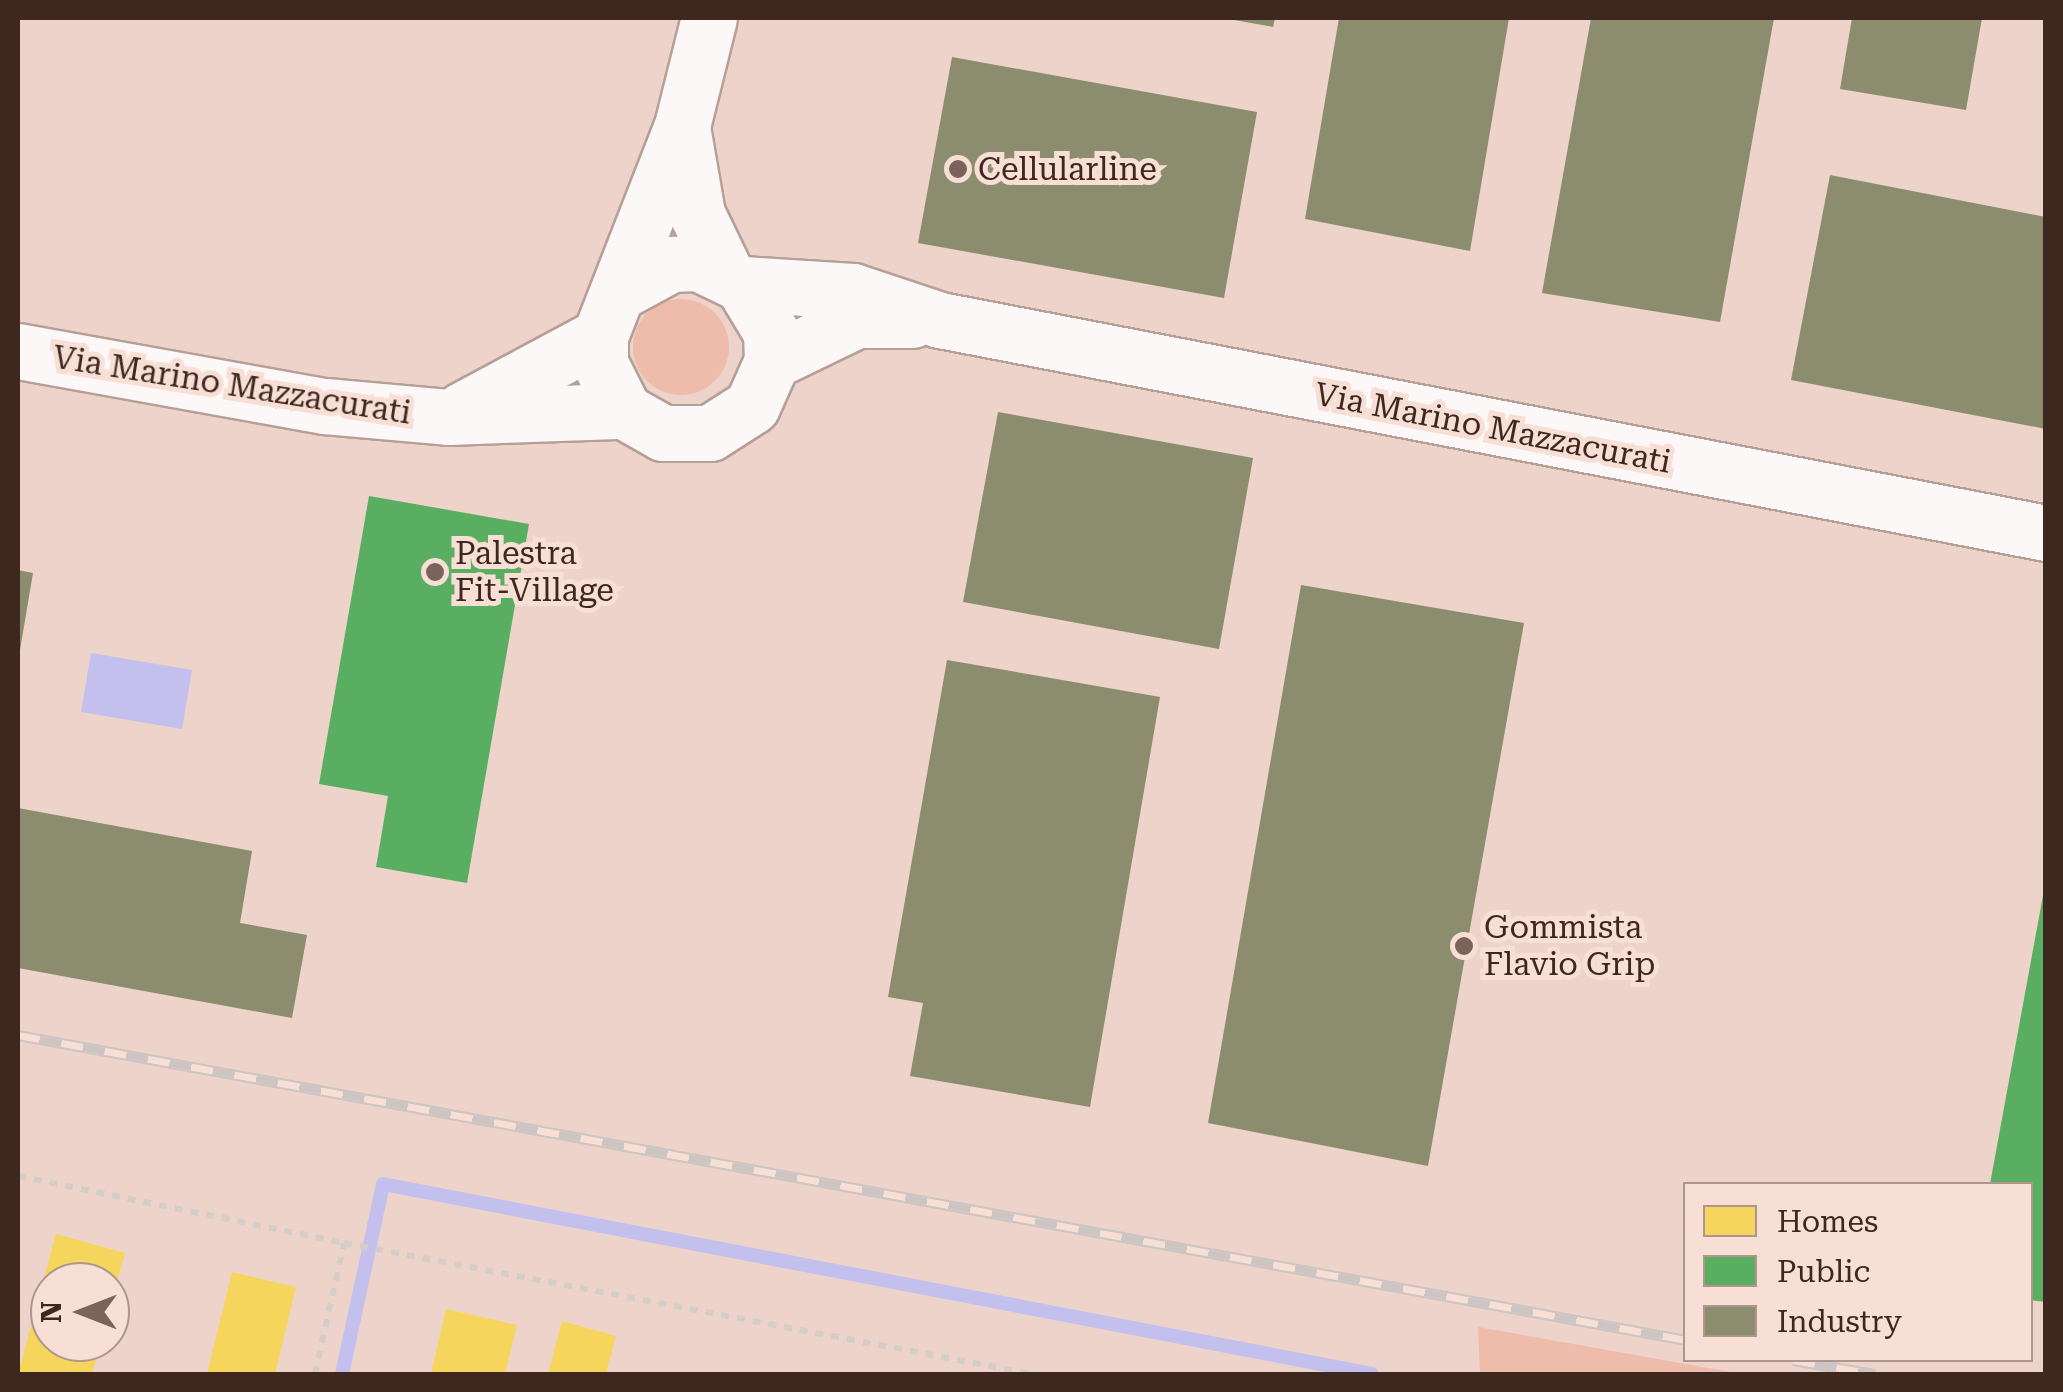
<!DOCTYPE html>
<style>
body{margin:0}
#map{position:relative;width:2063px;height:1392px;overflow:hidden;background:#edd3ca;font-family:"Roboto Serif",serif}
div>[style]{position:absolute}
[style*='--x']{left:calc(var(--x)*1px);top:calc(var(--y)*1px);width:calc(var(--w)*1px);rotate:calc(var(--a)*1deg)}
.green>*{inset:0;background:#efbcab}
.round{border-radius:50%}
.water>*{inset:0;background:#c3c0ee}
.homes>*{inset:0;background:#f6d55c}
.public>*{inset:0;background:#5aae61}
.industry>*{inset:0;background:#8c8c6e}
.stream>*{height:14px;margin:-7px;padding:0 7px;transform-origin:7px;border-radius:7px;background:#c3c0ee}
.path>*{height:6px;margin-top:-3px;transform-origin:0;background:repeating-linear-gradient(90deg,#d5cdca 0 8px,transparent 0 16px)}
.roads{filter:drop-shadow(2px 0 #b59f98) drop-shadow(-2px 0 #b59f98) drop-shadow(0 2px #b59f98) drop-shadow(0 -2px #b59f98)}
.minor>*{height:55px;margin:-27.5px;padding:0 27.5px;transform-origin:27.5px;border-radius:27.5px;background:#fcf8f7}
.rail>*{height:11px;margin-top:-5.5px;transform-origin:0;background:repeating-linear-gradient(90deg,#f8dfd6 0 22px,#cdc5c3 0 44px);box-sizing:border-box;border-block:2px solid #cdc5c3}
.dots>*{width:28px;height:28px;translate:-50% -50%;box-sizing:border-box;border:5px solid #f8dfd6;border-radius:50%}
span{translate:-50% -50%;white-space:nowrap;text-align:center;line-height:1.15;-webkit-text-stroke:10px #f8dfd6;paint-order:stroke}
.poi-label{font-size:32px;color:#3e271f}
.left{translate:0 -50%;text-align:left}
.street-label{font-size:32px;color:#3e271f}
.frame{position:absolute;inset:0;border:20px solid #3e271f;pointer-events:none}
.legend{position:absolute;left:1683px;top:1182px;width:350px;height:180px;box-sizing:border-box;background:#f8dfd6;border:2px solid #ae958d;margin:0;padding:12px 18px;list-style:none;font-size:30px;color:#3e271f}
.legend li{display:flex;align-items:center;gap:20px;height:50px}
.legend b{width:50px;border:2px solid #ae958d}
.north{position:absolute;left:30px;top:1262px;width:100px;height:100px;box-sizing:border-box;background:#f8dfd6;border:2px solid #ae958d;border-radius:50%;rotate:270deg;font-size:28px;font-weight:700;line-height:40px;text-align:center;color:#3e271f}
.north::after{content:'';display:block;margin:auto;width:35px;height:45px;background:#7b635b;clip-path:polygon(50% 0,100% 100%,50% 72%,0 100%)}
</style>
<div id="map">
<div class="green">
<div class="round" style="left:633px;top:299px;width:96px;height:96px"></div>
<div style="clip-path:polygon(1478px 1327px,1742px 1374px,1480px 1374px)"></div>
</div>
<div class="water">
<div style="clip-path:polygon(91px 653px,192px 670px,182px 729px,81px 712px)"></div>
</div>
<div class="homes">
<div style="clip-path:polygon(56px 1234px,125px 1253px,111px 1304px,110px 1282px,50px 1282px,50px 1342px,101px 1342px,92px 1374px,18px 1374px)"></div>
<div style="clip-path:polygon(232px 1272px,296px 1287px,275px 1374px,207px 1374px)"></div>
<div style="clip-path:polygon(446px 1309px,517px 1325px,505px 1374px,431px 1374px)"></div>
<div style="clip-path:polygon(562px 1321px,616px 1336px,606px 1374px,548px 1374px)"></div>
</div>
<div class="public">
<div style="clip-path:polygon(369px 496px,529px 524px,467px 883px,376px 867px,388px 796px,319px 784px)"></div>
<div style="clip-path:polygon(2046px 879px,2046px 1302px,2030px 1300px,2030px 1184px,1990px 1184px)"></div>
</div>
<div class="industry">
<div style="clip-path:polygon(1223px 18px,1275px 18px,1273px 27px)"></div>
<div style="clip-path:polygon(1339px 18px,1509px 18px,1470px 251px,1305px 219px)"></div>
<div style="clip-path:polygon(1591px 18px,1774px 18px,1720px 322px,1542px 293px)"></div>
<div style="clip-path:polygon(1852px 18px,1982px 18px,1966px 110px,1840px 89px)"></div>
<div style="clip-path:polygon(952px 57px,1257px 112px,1224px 298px,918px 243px)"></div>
<div style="clip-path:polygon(1830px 175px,2046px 217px,2046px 429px,1791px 380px)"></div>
<div style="clip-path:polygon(998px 412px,1253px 458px,1219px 649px,963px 602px)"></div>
<div style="clip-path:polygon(18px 570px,33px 573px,20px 650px,18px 650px)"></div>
<div style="clip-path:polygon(1301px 585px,1524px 623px,1428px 1166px,1208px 1123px)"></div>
<div style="clip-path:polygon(947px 660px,1160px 697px,1090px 1107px,910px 1076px,923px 1003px,888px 997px)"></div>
<div style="clip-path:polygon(18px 808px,252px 851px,240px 923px,307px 935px,292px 1018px,18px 968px)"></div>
</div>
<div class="stream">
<div style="--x:342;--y:1374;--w:194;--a:-77.8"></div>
<div style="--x:383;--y:1184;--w:1007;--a:10.87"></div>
</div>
<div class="path">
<div style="--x:18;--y:1176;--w:333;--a:11.6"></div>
<div style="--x:315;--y:1374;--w:134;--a:-77.5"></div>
<div style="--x:344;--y:1243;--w:700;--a:10.78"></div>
</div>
<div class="roads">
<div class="minor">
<div style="--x:682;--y:127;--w:88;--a:80.2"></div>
<div style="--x:697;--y:214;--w:64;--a:64.2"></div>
<div style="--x:742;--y:284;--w:111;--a:3.6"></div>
<div style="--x:853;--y:291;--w:92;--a:18.4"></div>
<div style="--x:940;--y:320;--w:1126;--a:10.9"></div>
<div style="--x:623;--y:290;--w:55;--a:-28.4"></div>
<div style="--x:671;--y:264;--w:27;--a:-2"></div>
<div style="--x:698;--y:263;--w:49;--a:25.5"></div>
<div style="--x:742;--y:284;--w:56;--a:58.9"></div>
<div style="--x:771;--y:332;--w:29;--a:88"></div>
<div style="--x:772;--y:361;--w:49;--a:114"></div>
<div style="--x:752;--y:406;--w:50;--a:147.3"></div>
<div style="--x:710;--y:433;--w:47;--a:180"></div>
<div style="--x:663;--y:433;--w:45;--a:-150.6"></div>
<div style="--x:624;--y:411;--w:54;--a:-116.6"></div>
<div style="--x:600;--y:363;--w:27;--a:-90"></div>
<div style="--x:600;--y:336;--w:225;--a:-68.7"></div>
<div style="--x:682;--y:126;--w:111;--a:-76"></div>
<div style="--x:18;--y:351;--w:312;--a:10.2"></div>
<div style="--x:325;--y:406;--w:123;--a:5.1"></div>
<div style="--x:448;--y:417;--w:176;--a:-2"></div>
<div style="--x:772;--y:361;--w:94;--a:-25.8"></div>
<div style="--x:857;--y:320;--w:55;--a:0"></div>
<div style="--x:462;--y:410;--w:157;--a:-28.2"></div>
</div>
</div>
<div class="rail">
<div style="--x:18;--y:1035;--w:1696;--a:10.36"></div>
<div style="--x:1793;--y:1360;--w:83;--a:9.7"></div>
</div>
<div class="dots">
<div style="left:958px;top:169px;background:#7b635b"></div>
<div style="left:435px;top:572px;background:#7b635b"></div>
<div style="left:1464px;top:946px;background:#7b635b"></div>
</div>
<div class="poi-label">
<span class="left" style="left:978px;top:169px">Cellularline</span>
<span class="left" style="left:455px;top:572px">Palestra<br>Fit-Village</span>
<span class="left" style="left:1484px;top:946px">Gommista<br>Flavio Grip</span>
</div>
<div class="street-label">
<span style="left:232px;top:385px;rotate:9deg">Via Marino Mazzacurati</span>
<span style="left:1493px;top:428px;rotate:11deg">Via Marino Mazzacurati</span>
</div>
<div class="frame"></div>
<ul class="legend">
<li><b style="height:28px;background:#f6d55c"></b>Homes</li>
<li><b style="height:28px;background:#5aae61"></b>Public</li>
<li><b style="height:28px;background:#8c8c6e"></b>Industry</li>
</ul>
<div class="north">N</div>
</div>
